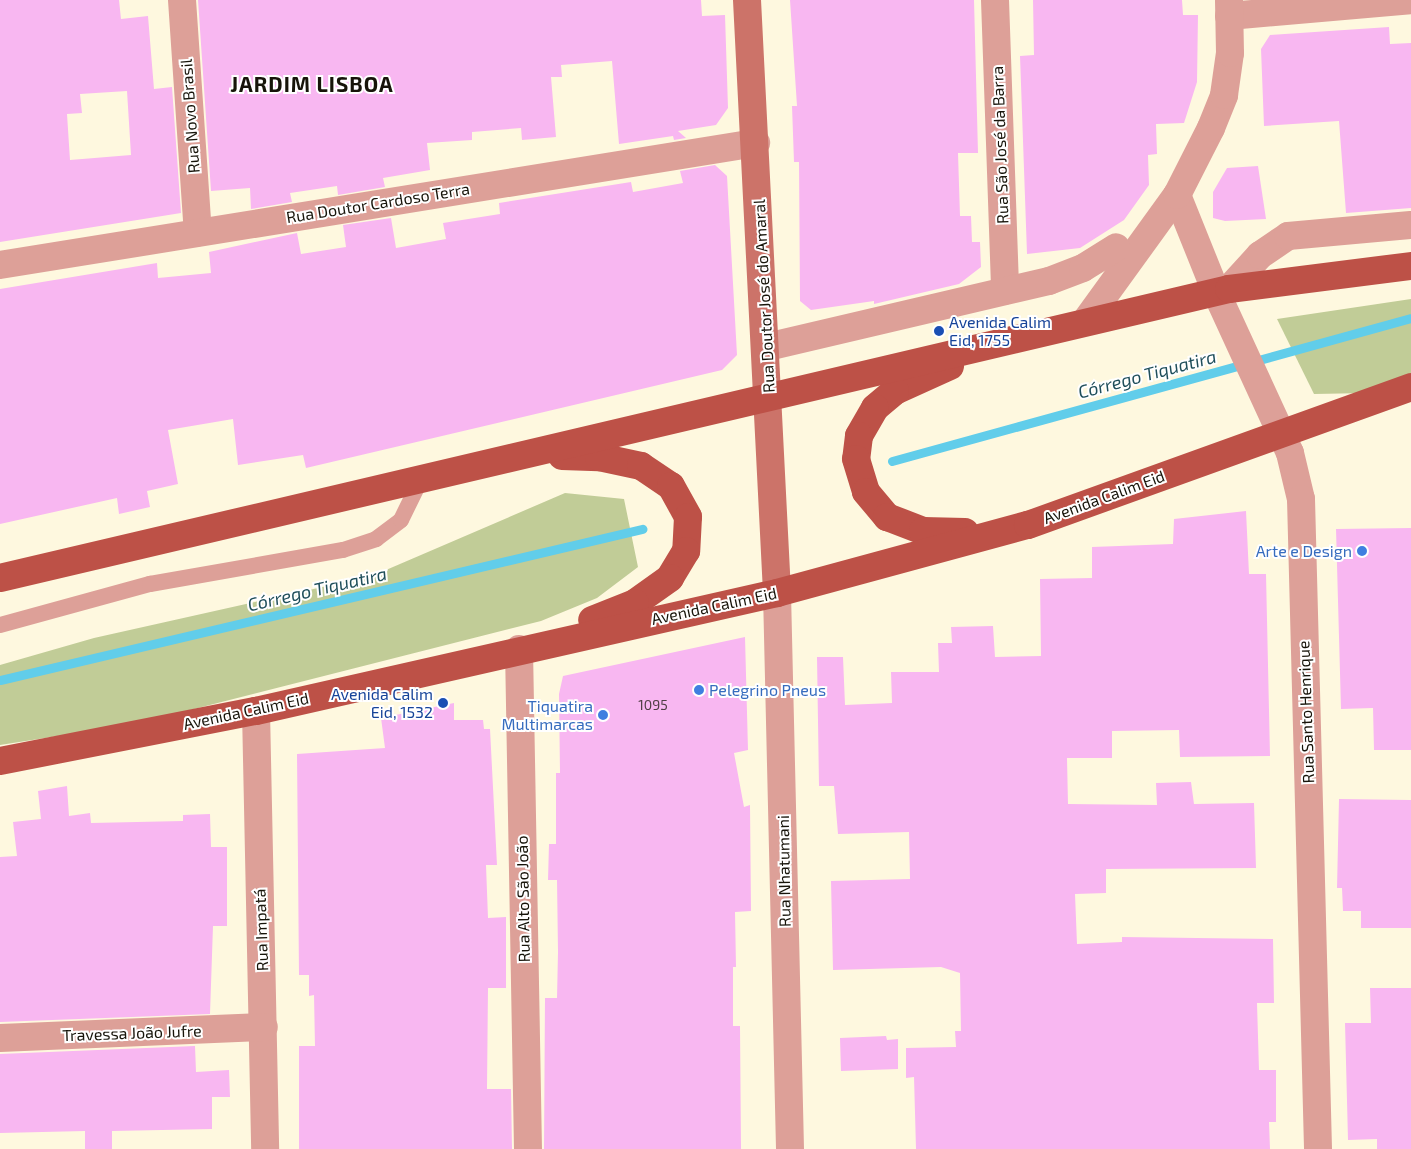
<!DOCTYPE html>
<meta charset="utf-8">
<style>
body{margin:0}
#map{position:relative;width:1411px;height:1149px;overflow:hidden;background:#fef8df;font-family:"Exo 2",sans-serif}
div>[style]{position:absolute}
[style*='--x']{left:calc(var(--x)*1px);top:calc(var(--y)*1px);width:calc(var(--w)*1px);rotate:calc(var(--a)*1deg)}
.green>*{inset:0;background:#c1cc97}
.stream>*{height:9px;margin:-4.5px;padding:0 4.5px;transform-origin:4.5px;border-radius:4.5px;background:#61cdea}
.building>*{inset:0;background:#f8b7f1}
.lane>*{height:16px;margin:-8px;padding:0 8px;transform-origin:8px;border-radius:8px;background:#dda098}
.street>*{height:28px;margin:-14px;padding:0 14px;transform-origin:14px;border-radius:14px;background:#dda098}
.secondary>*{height:28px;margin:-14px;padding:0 14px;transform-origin:14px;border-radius:14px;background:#cc7369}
.primary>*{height:28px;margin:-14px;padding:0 14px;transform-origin:14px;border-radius:14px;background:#bd5147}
.dots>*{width:14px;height:14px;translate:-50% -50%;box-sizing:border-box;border:2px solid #fff;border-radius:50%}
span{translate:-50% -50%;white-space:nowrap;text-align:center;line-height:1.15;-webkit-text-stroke:4px #fff;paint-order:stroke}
.number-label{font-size:14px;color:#4f3d44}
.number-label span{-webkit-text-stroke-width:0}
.street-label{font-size:16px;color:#17140a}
.transit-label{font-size:16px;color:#164399}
.left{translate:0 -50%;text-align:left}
.right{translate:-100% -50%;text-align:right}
.shop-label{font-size:16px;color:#366cbe}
.water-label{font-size:18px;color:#1f4e5a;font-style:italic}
.district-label{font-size:21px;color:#17140a;font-weight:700;letter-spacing:1px}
</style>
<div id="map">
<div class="green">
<div style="clip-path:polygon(1411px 299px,1411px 378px,1368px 393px,1314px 394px,1277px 319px)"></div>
<div style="clip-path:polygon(565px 493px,624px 499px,638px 567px,597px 598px,541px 621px,135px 724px,0 745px,0 665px,94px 638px,372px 576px)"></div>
</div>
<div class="stream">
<div style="--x:892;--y:461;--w:538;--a:-15.4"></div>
<div style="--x:0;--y:680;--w:660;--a:-13.24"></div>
</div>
<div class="building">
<div style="clip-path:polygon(evenodd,0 0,119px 0,121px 19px,148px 16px,154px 89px,172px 87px,181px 213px,0 242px,0 0,127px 91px,131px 155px,70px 160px,67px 114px,82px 113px,80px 94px,127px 91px)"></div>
<div style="clip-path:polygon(198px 0,701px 0,702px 16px,725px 15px,728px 108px,716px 125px,678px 131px,686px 138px,674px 140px,673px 136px,619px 144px,612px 61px,561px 65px,562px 77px,551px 77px,556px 137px,522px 140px,521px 128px,472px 132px,472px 140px,427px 143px,430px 170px,383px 178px,385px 187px,338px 195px,337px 186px,290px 193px,292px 202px,251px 209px,250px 188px,211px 191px)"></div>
<div style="clip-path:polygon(790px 0,974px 0,978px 153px,958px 153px,960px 216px,971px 216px,972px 242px,980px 242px,981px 267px,959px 284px,874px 304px,874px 301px,811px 310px,800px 301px,799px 162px,794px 162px,792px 106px,797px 106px)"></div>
<div style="clip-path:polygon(1033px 0,1182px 0,1183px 15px,1198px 15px,1197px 82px,1184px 123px,1156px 124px,1157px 154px,1148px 155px,1149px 185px,1124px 220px,1080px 248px,1027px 254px,1020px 56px,1034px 55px)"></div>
<div style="clip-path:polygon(1389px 27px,1390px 44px,1411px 43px,1411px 208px,1346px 213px,1339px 121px,1264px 126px,1261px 49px,1270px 35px)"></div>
<div style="clip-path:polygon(715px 165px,727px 176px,737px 355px,722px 370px,306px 468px,303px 455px,238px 465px,233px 419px,168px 430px,178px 484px,147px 491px,150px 507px,119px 514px,117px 498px,0 524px,0 289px,157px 263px,158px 278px,211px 273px,209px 252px,297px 233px,301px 254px,346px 247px,343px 225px,391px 218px,396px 248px,446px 239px,443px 223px,500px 214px,499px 203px,631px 182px,633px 192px,683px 183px,680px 171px)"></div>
<div style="clip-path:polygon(1258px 166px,1266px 219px,1225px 221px,1213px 218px,1213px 192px,1227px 168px)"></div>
<div style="clip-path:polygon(1246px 511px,1249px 574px,1266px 574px,1270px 756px,1180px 757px,1179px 730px,1112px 731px,1112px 758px,1067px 758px,1068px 804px,1157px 805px,1156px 783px,1191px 782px,1194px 804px,1254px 803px,1256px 868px,1106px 869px,1106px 893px,1075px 894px,1077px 944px,1122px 942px,1122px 937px,1273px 939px,1274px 1003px,1257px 1003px,1259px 1070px,1276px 1070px,1276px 1122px,1269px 1122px,1270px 1149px,916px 1149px,914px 1077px,906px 1078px,906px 1048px,956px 1047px,955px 1031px,961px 1031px,960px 973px,941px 967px,833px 970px,831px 881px,910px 879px,909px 832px,838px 834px,834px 786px,819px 786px,817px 657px,843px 657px,845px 705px,892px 703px,891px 672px,939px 672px,938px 643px,952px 643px,951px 627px,993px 626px,995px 657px,1041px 656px,1040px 579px,1092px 578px,1092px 547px,1173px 544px,1174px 519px)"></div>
<div style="clip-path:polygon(1411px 528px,1411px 750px,1374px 750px,1373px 708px,1341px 709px,1336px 529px)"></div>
<div style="clip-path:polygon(745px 637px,748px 750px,734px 753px,744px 807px,750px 805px,751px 911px,735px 912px,736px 967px,733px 967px,733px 1026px,740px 1026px,741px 1149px,544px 1149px,545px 998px,557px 998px,558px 952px,557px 880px,548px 880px,549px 844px,556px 844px,556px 773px,560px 773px,559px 694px,563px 676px)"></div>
<div style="clip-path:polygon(454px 703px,454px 720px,483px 720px,484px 729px,490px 729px,497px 865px,486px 865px,488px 918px,506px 917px,506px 988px,488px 988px,487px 1089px,511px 1089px,512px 1149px,299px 1149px,299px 1046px,315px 1046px,314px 995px,309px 996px,309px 975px,299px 975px,297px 754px,385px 748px,381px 718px)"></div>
<div style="clip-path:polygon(67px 786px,69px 816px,90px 813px,91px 823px,183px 821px,183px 815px,210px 814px,211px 847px,227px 847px,227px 926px,213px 926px,210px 1014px,0 1022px,0 857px,17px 856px,13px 822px,41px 819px,38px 791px)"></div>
<div style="clip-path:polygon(1339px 799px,1411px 800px,1411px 928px,1361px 928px,1361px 911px,1343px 911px,1342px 888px,1337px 888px)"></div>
<div style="clip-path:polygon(1370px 988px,1411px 988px,1411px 1149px,1377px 1149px,1377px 1139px,1348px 1140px,1345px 1023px,1371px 1023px)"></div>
<div style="clip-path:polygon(886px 1036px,887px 1040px,898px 1039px,898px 1069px,841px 1071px,840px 1038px)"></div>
<div style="clip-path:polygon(195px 1046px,196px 1072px,229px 1070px,230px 1097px,212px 1097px,212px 1129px,112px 1131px,112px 1149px,85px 1149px,85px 1131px,0 1133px,0 1054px)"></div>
</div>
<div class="lane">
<div style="--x:0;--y:625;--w:156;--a:-15.3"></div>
<div style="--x:150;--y:584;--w:196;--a:-10"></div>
<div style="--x:343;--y:550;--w:35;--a:-18"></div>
<div style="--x:376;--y:539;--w:31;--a:-37"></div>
<div style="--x:401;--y:520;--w:46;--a:-64"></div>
</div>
<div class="street">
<div style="--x:182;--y:0;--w:233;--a:86.1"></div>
<div style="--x:995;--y:0;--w:291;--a:88"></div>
<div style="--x:1229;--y:16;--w:183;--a:-5"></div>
<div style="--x:1177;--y:195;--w:105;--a:68.1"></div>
<div style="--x:1216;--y:292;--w:177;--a:65.3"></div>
<div style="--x:1290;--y:453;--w:47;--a:76.6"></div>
<div style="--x:1301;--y:499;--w:650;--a:88.5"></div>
<div style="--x:0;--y:265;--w:766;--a:-9.17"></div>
<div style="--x:1229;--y:289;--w:46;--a:-47.6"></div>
<div style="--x:1260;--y:255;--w:34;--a:-34"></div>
<div style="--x:1288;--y:236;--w:123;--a:-5.1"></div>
<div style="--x:1085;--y:322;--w:157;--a:-54.1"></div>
<div style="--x:1177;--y:195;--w:75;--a:-63.1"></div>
<div style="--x:1211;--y:128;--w:35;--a:-68"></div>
<div style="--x:1224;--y:95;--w:42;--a:-81.9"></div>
<div style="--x:1230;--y:53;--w:53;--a:-91.1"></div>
<div style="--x:767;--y:347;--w:290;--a:-13.2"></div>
<div style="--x:1049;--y:281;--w:36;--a:-21"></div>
<div style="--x:1083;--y:268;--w:39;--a:-32"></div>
<div style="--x:777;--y:593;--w:556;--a:88.66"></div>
<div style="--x:519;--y:649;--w:500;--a:88.97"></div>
<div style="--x:256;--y:711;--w:438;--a:88.8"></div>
<div style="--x:0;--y:1038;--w:264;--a:-2.4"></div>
</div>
<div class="secondary">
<div style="--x:747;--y:0;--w:594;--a:87.1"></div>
</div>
<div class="primary">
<div style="--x:950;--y:366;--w:60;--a:155.6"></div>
<div style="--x:895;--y:391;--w:26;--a:140"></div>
<div style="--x:875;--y:408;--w:32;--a:120"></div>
<div style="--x:859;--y:436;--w:23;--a:97"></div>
<div style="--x:856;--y:459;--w:34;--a:73"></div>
<div style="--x:866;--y:492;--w:33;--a:50"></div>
<div style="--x:887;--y:517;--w:39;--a:21"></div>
<div style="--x:923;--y:531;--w:42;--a:1.4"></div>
<div style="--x:562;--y:456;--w:37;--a:2"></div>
<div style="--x:599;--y:457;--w:43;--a:12.1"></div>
<div style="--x:641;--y:466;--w:36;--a:34"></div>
<div style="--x:671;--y:486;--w:35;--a:61"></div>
<div style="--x:688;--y:517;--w:34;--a:93"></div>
<div style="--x:686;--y:551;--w:31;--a:121"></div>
<div style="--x:670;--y:578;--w:43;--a:144.5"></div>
<div style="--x:635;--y:603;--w:46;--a:158.4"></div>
<div style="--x:0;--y:578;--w:1263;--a:-13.23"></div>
<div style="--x:1229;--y:289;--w:183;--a:-7.2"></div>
<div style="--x:0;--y:761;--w:261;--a:-11.1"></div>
<div style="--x:256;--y:711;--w:534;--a:-12.76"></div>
<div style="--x:777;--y:593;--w:260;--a:-15.2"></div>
<div style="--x:1028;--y:525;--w:407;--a:-19.8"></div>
</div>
<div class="dots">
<div style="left:939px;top:331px;background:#1a4fb4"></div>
<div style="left:1362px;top:551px;background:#3f7fe0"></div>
<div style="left:699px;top:690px;background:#3f7fe0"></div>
<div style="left:443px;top:703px;background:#1a4fb4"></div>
<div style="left:603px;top:715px;background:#3f7fe0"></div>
</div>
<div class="number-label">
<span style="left:653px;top:705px">1095</span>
</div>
<div class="street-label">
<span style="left:190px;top:116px;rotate:-94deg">Rua Novo Brasil</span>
<span style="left:1000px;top:145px;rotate:-92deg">Rua São José da Barra</span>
<span style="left:378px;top:203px;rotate:-9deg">Rua Doutor Cardoso Terra</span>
<span style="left:764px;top:296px;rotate:-93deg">Rua Doutor José do Amaral</span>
<span style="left:1104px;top:497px;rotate:-20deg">Avenida Calim Eid</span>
<span style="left:714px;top:606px;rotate:-12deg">Avenida Calim Eid</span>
<span style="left:246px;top:711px;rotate:-12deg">Avenida Calim Eid</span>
<span style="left:1306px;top:712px;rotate:-92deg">Rua Santo Henrique</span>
<span style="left:784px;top:871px;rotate:-91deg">Rua Nhatumani</span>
<span style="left:523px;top:899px;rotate:-91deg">Rua Alto São João</span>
<span style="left:261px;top:930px;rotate:-92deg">Rua Impatá</span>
<span style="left:132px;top:1033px;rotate:-2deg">Travessa João Jufre</span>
</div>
<div class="transit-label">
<span class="left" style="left:949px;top:331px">Avenida Calim<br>Eid, 1755</span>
<span class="right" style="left:433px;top:703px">Avenida Calim<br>Eid, 1532</span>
</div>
<div class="shop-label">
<span class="right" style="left:1352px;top:551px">Arte e Design</span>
<span class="left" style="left:709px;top:690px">Pelegrino Pneus</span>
<span class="right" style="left:593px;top:715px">Tiquatira<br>Multimarcas</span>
</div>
<div class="water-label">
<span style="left:1147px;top:374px;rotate:-15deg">Córrego Tiquatira</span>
<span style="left:317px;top:589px;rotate:-13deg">Córrego Tiquatira</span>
</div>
<div class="district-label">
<span style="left:312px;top:84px">JARDIM LISBOA</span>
</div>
</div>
